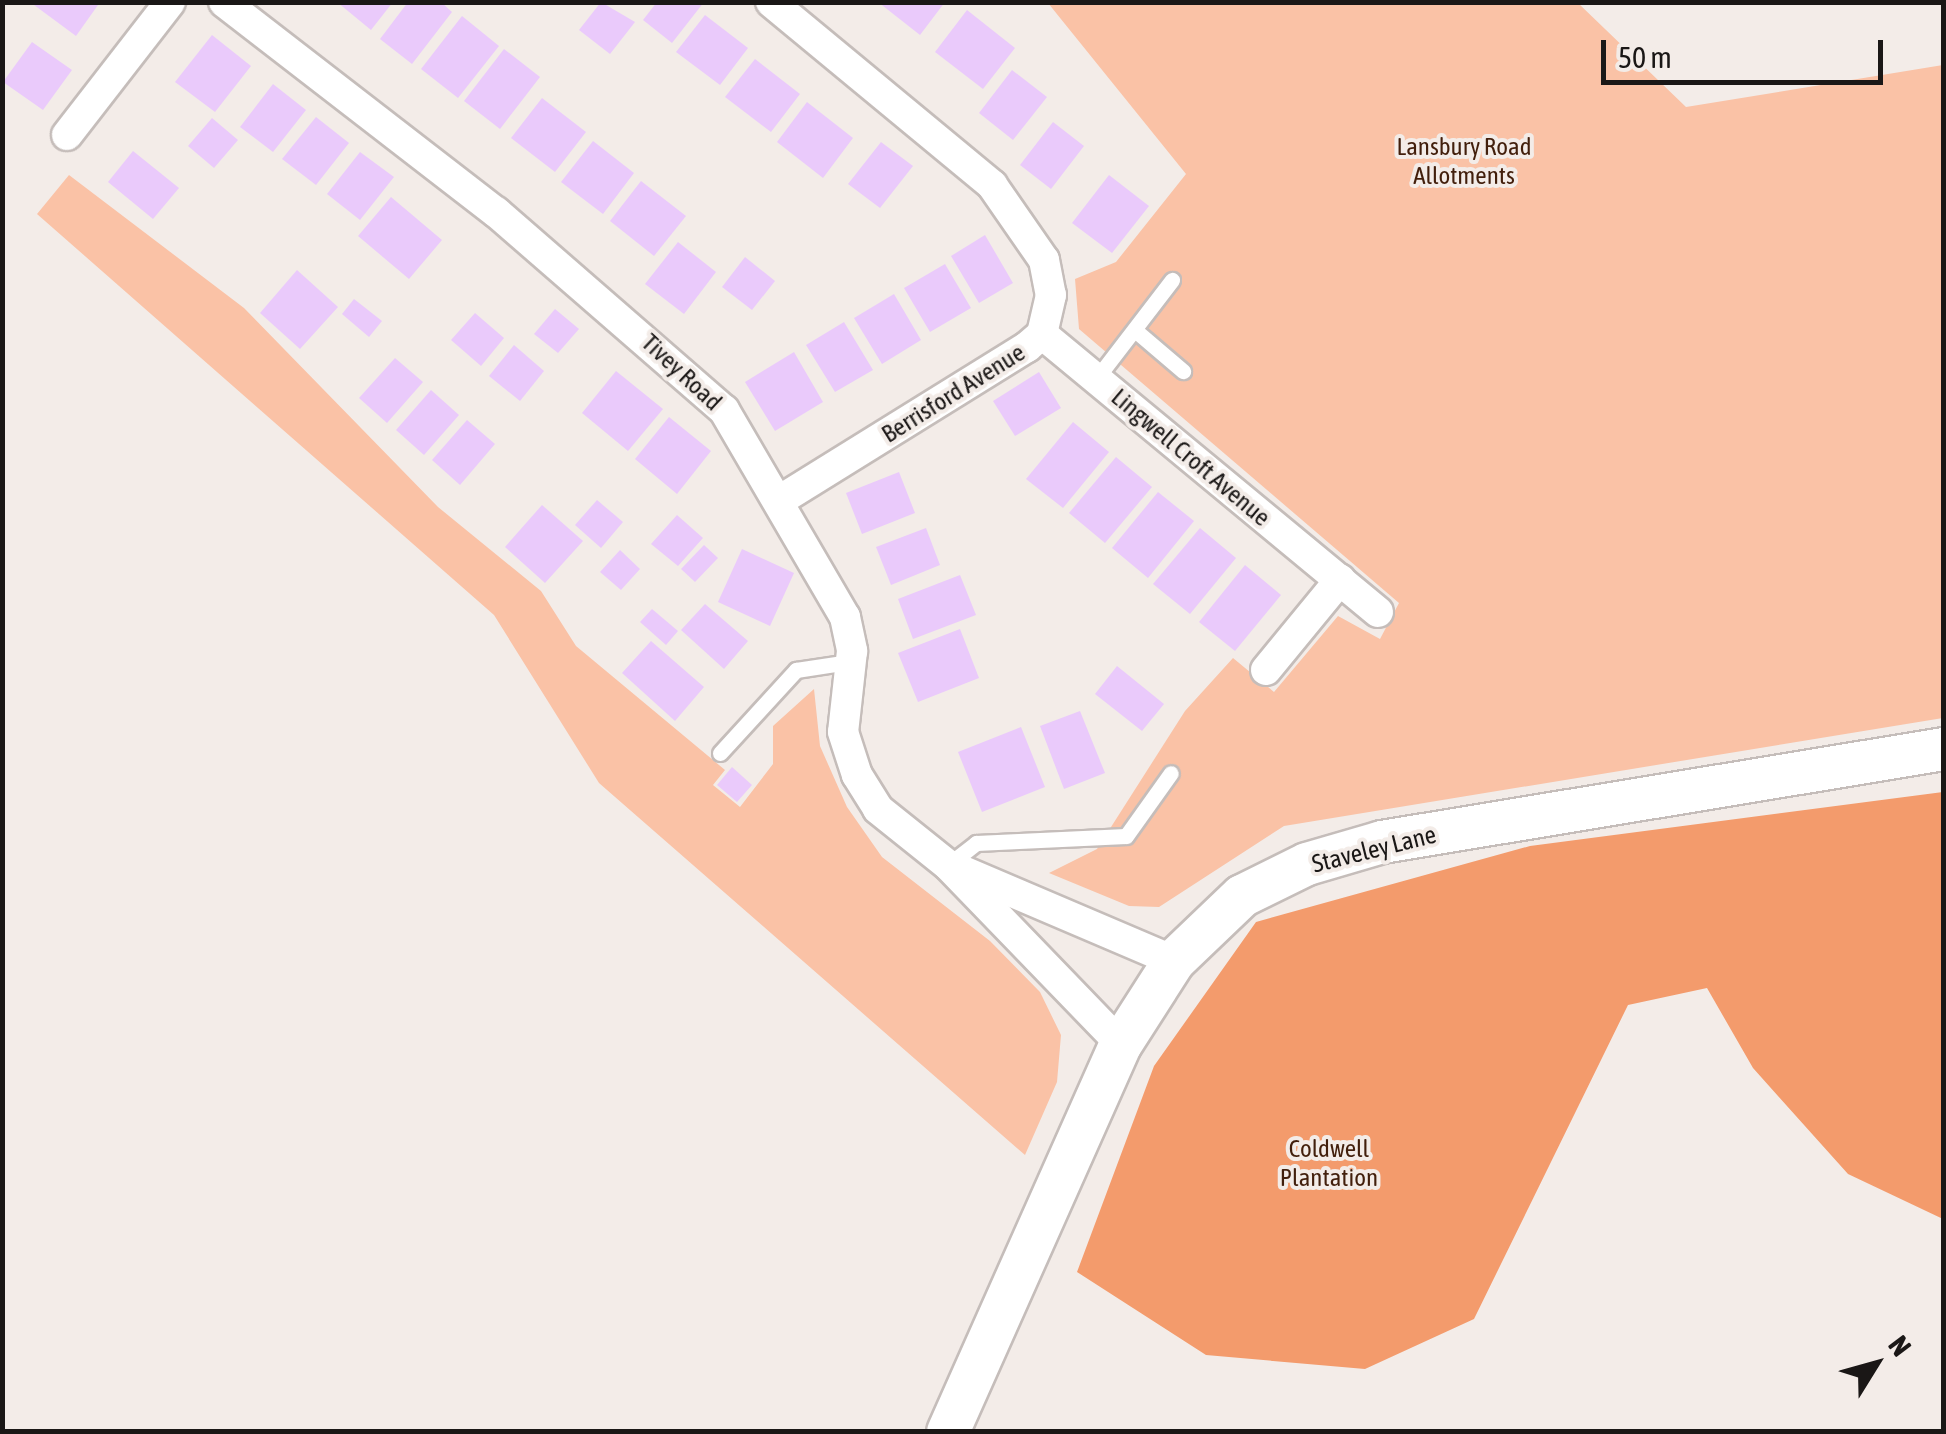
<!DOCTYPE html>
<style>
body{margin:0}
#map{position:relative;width:1946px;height:1434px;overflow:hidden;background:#f3ece8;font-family:"Asap Condensed",sans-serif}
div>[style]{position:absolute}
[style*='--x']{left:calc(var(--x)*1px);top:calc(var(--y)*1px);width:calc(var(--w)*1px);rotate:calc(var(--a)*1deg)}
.green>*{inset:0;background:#fac2a6}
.forest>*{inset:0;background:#f39b6c}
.building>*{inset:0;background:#eacafb}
.roads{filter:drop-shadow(2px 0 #c5bdba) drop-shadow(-2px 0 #c5bdba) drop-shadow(0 2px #c5bdba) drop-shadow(0 -2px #c5bdba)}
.lane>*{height:15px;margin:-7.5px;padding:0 7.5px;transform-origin:7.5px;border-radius:7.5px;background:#fff}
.street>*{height:30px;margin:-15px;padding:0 15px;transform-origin:15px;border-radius:15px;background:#fff}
.secondary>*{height:42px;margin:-21px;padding:0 21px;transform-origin:21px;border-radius:21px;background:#fff}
span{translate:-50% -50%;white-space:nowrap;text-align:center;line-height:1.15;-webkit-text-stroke:8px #f3ece8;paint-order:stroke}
.park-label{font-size:25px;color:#421f0c}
.street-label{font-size:25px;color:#1a1716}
.frame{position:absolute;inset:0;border:5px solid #1a1716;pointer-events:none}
.north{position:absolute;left:1826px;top:1314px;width:100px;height:100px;-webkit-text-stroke:8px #f3ece8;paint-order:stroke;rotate:53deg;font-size:28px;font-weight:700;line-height:40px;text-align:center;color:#1a1716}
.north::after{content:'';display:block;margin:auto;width:35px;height:45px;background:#1a1716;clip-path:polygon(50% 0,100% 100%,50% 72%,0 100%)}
.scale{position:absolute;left:1601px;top:40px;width:282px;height:45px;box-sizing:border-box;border:5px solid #1a1716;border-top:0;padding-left:12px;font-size:30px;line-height:35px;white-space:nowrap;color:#1a1716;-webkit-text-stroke:8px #f3ece8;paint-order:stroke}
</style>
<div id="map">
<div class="green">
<div style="clip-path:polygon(1048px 3px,1578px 3px,1686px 107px,1943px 65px,1943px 718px,1284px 826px,1159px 907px,1129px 906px,1049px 873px,1097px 849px,1185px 711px,1233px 658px,1274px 692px,1338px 616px,1380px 639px,1399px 603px,1079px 329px,1075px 279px,1116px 262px,1186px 174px)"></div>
<div style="clip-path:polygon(69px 175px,244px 308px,438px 507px,541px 591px,576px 646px,725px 770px,713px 785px,740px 807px,773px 764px,773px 726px,814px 689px,820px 746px,847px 807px,882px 857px,990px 941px,1040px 992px,1061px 1035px,1057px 1082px,1025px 1155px,599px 783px,494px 615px,37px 214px)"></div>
</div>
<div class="forest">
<div style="clip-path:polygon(1943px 792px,1943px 1219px,1848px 1174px,1753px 1068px,1707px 988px,1628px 1005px,1474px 1319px,1365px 1369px,1206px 1355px,1077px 1272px,1154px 1066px,1256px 922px,1530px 846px)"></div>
</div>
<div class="building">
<div style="clip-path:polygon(30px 2px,94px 2px,98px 5px,76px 36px)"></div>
<div style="clip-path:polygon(337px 2px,393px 2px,371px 30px)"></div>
<div style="clip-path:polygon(408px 2px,441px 2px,452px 12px,412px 64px,380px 39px)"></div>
<div style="clip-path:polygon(601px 2px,635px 22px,610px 54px,579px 30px)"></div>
<div style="clip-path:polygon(657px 2px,704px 2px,672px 43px,643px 20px)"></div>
<div style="clip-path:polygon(878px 2px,945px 2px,920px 35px)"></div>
<div style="clip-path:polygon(967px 10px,1015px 48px,983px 89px,935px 52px)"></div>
<div style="clip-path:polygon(705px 15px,748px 48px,720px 85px,676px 52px)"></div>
<div style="clip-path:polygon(462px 16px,499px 46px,458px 98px,421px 69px)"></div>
<div style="clip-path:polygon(212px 35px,251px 66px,215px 112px,175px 82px)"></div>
<div style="clip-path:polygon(32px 42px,72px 70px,43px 110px,3px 82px)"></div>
<div style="clip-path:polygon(504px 49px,540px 77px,500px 129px,464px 101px)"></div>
<div style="clip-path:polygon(755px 59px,800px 94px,771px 132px,725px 97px)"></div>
<div style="clip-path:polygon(1012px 70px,1047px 97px,1013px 140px,979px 113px)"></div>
<div style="clip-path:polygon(273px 84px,306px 110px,273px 152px,240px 127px)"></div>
<div style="clip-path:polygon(542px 98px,586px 132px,555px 172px,511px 138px)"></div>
<div style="clip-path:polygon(807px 102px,853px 138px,823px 178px,777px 142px)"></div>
<div style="clip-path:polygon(316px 117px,349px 143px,316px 185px,282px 159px)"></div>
<div style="clip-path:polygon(212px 118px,238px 140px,214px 168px,188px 146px)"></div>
<div style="clip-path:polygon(1053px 122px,1084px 146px,1051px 189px,1020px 165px)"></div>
<div style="clip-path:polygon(593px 141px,634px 173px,603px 214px,561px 182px)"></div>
<div style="clip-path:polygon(881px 142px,913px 166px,880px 208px,848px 184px)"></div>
<div style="clip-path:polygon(133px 151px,179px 188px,153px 219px,108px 182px)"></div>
<div style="clip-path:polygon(360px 152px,394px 177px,360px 220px,327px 194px)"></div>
<div style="clip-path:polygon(1109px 175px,1149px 206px,1112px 253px,1072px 223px)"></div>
<div style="clip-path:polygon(641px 181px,686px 216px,654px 256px,610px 221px)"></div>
<div style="clip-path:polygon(391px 197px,442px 240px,409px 279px,358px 236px)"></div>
<div style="clip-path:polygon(985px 235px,1013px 283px,979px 303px,951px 256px)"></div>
<div style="clip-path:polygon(678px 242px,716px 272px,684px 314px,645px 284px)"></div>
<div style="clip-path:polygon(745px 257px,775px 281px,752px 310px,722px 287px)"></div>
<div style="clip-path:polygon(945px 264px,971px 308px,930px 332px,904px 288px)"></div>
<div style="clip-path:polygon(297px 270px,338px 307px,300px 349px,260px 313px)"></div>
<div style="clip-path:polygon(894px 294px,921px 340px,882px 364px,854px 318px)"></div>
<div style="clip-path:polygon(354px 299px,382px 321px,369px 337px,342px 314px)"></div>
<div style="clip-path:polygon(555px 309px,579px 329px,558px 353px,534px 334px)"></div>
<div style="clip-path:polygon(475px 313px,504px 338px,481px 366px,451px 340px)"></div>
<div style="clip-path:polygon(844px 322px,873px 370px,835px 392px,806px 345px)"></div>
<div style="clip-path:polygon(514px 345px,544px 371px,520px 401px,489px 376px)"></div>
<div style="clip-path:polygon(794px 352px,823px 402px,775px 431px,745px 382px)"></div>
<div style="clip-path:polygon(395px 358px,423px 382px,387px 423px,359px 398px)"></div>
<div style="clip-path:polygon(616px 371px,663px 409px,628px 451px,582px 413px)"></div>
<div style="clip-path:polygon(1039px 372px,1061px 408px,1015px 436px,993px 401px)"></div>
<div style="clip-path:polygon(431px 390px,459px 415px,424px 455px,396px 430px)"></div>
<div style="clip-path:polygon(669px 417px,711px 451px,677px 494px,635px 459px)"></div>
<div style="clip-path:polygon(467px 420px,495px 444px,460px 485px,432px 460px)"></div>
<div style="clip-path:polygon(1073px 422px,1109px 452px,1063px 508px,1026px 479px)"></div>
<div style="clip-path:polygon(1116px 457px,1152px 487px,1105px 543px,1069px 513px)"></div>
<div style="clip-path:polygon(899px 472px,915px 513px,862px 534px,846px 493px)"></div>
<div style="clip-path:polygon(1158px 492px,1194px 521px,1148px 578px,1112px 548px)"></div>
<div style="clip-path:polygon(597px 500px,623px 522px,601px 548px,575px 525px)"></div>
<div style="clip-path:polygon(542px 505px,583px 541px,545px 583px,505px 547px)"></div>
<div style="clip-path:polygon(677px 515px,703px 538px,678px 566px,651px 544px)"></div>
<div style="clip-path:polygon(926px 528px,940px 565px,891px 585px,876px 547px)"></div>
<div style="clip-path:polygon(1200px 528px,1236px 558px,1190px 614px,1153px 584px)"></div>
<div style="clip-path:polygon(704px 545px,718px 558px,695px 582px,681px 569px)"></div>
<div style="clip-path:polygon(742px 549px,794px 573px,770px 626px,718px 602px)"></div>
<div style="clip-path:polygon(620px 550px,640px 569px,621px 590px,600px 572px)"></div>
<div style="clip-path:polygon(1245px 565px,1281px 595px,1235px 651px,1199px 622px)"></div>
<div style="clip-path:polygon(960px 575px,976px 615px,913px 639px,898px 599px)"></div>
<div style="clip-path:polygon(705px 604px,748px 641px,724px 669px,681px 630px)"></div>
<div style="clip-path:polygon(652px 609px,678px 631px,666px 645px,640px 622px)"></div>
<div style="clip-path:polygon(960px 629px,979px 678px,918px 702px,898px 653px)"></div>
<div style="clip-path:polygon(651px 641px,704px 687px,675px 721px,622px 673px)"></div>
<div style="clip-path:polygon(1117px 666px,1164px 704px,1142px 731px,1095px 694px)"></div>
<div style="clip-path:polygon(1080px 711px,1105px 773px,1064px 789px,1040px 726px)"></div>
<div style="clip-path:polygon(1021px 727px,1045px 787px,982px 812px,958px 752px)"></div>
<div style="clip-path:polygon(732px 767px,752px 785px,737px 802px,717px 785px)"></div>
</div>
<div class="roads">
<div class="lane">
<div style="--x:1136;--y:331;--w:62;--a:40.4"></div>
<div style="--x:1096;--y:379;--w:125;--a:-52.5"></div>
<div style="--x:720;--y:753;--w:113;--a:-47.5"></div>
<div style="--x:796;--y:670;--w:54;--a:-8.6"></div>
<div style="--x:948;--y:865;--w:36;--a:-38"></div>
<div style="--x:976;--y:843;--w:150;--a:-2.7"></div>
<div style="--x:1126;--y:836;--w:77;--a:-54.5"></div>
</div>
<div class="street">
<div style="--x:224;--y:2;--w:344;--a:37.7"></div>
<div style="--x:496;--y:212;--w:302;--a:41"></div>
<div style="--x:724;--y:410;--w:240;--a:59.7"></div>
<div style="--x:845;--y:617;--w:35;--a:78"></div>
<div style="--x:852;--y:651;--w:81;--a:96.3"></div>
<div style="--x:843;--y:732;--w:45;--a:72"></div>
<div style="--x:857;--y:775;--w:40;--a:58"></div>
<div style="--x:878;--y:809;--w:90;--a:38.7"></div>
<div style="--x:948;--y:865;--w:249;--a:46"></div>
<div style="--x:771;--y:2;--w:287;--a:39.6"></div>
<div style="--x:992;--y:185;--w:91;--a:55.3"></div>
<div style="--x:1044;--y:260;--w:36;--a:79"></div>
<div style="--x:1051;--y:295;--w:40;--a:103"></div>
<div style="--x:1042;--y:334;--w:20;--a:139"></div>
<div style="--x:1027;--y:347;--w:288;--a:148.2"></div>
<div style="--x:67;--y:135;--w:168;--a:-52.2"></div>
<div style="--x:1042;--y:334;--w:436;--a:39.6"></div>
<div style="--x:1266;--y:670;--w:117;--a:-50.6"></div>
<div style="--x:956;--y:868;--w:237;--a:23.1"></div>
</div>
<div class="secondary">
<div style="--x:948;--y:1432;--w:425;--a:-66"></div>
<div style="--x:1121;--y:1044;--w:98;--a:-57.4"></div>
<div style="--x:1174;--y:961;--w:94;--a:-43.7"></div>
<div style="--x:1242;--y:896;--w:72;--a:-26.2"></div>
<div style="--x:1307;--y:864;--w:78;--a:-16.3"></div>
<div style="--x:1382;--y:842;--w:570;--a:-9.4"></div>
</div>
</div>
<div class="park-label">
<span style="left:1464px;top:161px">Lansbury Road<br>Allotments</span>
<span style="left:1329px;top:1163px">Coldwell<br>Plantation</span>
</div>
<div class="street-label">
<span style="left:682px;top:372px;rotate:43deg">Tivey Road</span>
<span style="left:953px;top:393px;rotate:-32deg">Berrisford Avenue</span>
<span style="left:1191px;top:457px;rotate:40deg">Lingwell Croft Avenue</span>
<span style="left:1374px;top:849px;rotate:-14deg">Staveley Lane</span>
</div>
<div class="frame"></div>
<div class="north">N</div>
<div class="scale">50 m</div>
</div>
